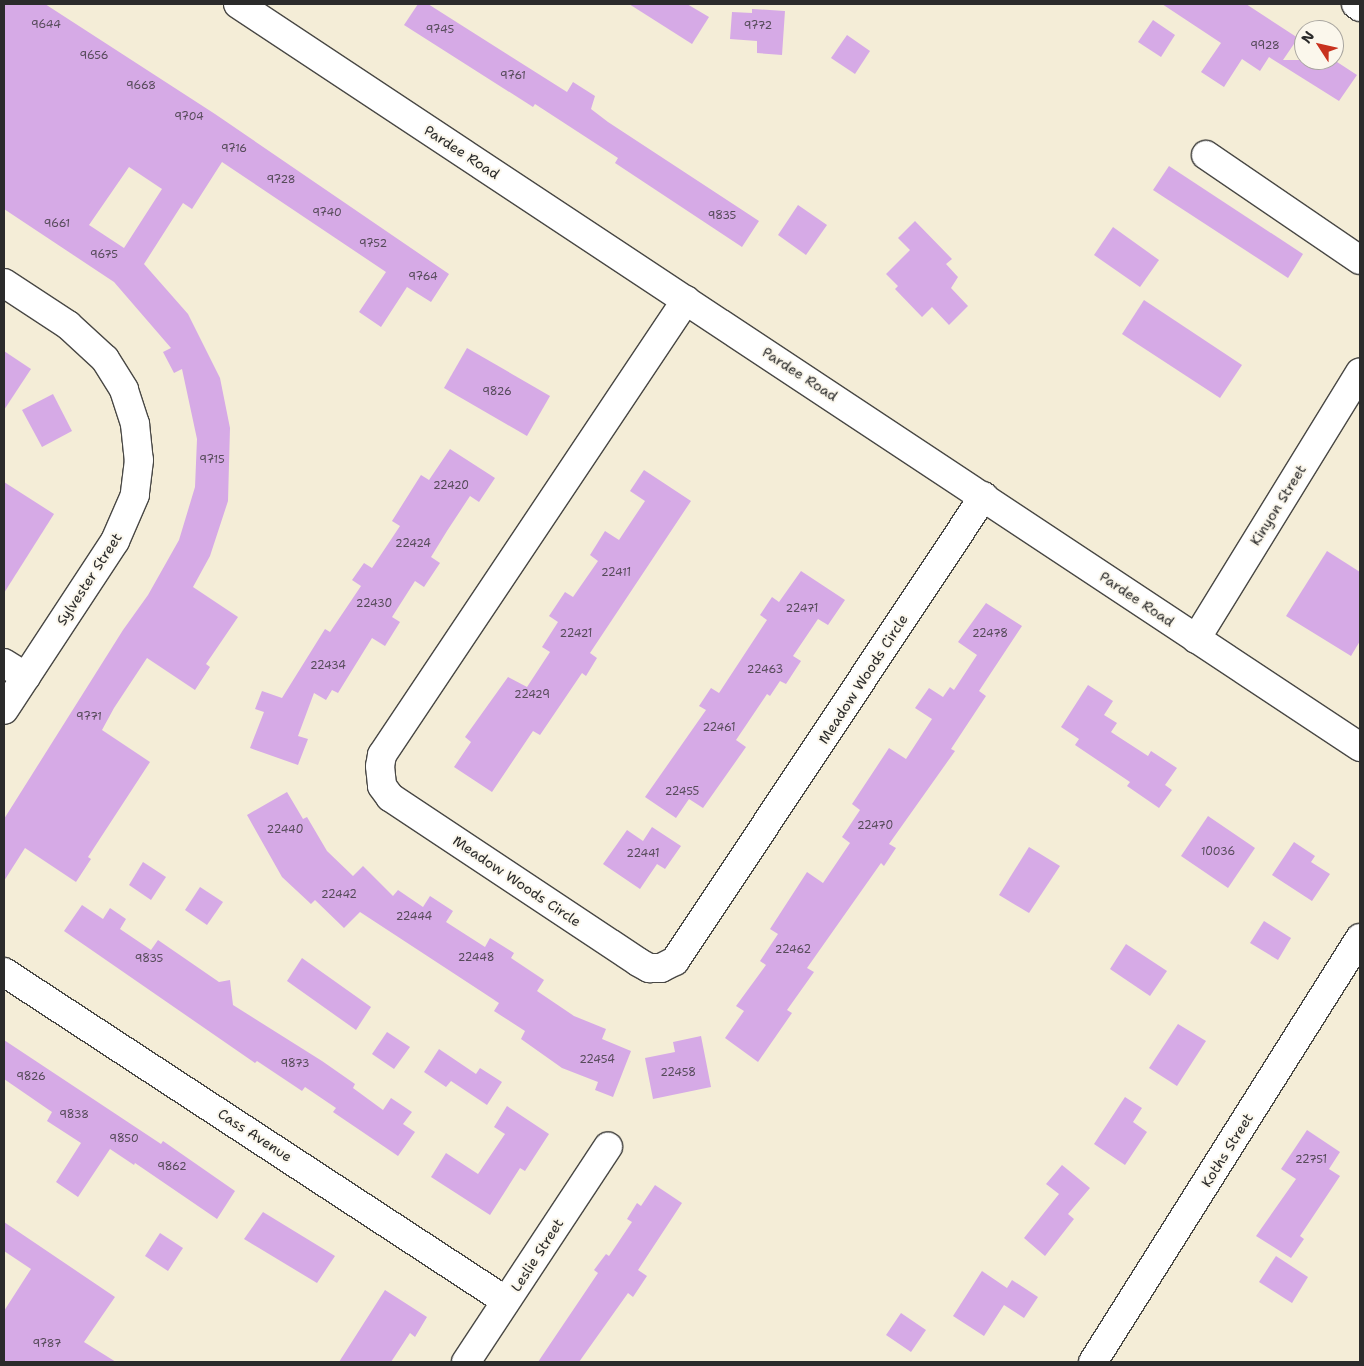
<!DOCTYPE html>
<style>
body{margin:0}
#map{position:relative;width:1364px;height:1366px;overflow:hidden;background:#f4edd7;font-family:"Shantell Sans",sans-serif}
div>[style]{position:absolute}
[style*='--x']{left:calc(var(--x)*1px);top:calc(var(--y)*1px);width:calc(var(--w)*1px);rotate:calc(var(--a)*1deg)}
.building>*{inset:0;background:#d6aae6}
.roads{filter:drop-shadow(1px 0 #494845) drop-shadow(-1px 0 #494845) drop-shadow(0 1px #494845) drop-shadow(0 -1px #494845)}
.minor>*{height:28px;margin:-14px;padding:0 14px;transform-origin:14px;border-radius:14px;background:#fff}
.major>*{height:28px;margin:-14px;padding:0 14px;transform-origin:14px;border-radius:14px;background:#fff}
span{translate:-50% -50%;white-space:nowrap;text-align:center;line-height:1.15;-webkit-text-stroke:4px #fbf7ec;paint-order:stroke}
.number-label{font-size:11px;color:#564b5a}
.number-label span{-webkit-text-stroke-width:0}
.street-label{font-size:14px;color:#2b2b2b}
.frame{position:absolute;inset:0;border:5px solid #2b2b2b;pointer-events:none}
.north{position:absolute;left:1294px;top:20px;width:50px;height:50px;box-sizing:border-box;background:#fbf7ec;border:1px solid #a8a59f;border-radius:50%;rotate:305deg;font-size:14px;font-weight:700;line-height:20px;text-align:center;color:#2b2b2b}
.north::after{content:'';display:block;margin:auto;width:18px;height:22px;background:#c8321e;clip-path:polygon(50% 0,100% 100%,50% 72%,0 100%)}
</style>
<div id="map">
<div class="building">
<div style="clip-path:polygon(evenodd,4px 4px,45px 4px,215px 114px,449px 274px,431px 302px,407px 287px,381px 327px,359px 312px,386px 272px,222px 162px,192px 209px,183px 203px,144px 264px,188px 314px,220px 378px,230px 428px,228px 501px,210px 556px,193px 587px,238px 617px,206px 664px,210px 667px,195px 690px,147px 658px,114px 708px,102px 730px,150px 762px,88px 857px,91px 859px,76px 882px,25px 848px,4px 881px,4px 819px,123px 630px,148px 595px,179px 540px,195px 487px,197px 439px,182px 369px,174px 373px,163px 352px,171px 348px,114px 282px,4px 209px,4px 4px,129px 167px,162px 189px,124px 248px,89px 225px,129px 167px)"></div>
<div style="clip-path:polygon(418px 4px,428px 4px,567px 92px,573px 82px,595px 96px,591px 109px,608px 122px,759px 221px,742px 247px,615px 163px,618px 158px,535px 104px,533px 107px,404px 25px)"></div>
<div style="clip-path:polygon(629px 4px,687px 4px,709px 17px,692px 44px)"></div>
<div style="clip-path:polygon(1162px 4px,1246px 4px,1298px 38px,1283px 60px,1334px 60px,1357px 75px,1339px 101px,1269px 57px,1260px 71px,1242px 59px,1224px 87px,1201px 72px,1221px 43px)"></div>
<div style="clip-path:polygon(752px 9px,785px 11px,782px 55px,757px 53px,757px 41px,730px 39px,732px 12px,752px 13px)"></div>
<div style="clip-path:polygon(1153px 20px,1175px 35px,1161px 57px,1138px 42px)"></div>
<div style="clip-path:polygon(847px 35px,870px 51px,855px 74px,831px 58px)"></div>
<div style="clip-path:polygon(1169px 166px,1303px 254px,1288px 278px,1153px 190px)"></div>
<div style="clip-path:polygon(798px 205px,827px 225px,806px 255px,778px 235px)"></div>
<div style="clip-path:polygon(915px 221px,952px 259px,946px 264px,958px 277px,951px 288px,968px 306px,949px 325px,932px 307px,922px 317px,895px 289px,898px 286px,886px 274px,910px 250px,898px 238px)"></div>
<div style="clip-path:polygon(1113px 227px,1159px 260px,1140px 287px,1094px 255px)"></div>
<div style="clip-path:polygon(1144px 300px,1242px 365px,1220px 398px,1122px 334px)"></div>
<div style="clip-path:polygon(467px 348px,550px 396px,527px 436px,444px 388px)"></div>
<div style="clip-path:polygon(4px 351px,31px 369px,4px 410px)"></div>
<div style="clip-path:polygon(53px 394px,72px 431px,42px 447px,22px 410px)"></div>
<div style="clip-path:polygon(450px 449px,495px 478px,479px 502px,470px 496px,447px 531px,431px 557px,440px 563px,424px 587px,415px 581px,392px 617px,400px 622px,385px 646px,372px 638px,338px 693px,332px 690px,326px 700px,314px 693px,298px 736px,308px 739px,298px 765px,250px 748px,264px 712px,255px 709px,262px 691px,282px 698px,325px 629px,330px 632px,361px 586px,352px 580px,364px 563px,372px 568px,400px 526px,392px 521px,421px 475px,429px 480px)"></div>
<div style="clip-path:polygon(644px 470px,691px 501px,590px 653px,597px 658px,586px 676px,582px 673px,540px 735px,533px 731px,492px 792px,454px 767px,471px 742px,465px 737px,508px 677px,527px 687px,550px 652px,542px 647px,558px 622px,549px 616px,565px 592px,573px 597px,598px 561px,590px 555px,605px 531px,619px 540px,645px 501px,630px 491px)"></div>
<div style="clip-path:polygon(4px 482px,54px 514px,4px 593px)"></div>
<div style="clip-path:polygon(1327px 551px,1360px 572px,1360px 641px,1351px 656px,1286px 616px)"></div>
<div style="clip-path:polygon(801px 571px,845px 600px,828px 625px,818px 619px,793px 656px,801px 661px,786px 684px,780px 681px,770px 696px,767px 694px,736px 740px,746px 747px,703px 808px,689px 799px,676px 818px,645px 797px,706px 710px,699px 706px,711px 688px,719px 693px,767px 620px,760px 615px,772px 597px,779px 602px)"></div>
<div style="clip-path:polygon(986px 603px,1022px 626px,979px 691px,986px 696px,951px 749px,955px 751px,889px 844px,896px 848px,884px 866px,881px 863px,807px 968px,814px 972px,787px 1010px,792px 1013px,758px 1062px,725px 1038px,744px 1011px,736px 1006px,766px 965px,760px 961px,778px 934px,770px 929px,807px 872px,823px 883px,850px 843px,842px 837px,860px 810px,852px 804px,889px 748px,906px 759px,932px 719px,915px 708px,929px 688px,943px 697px,950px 687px,954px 690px,977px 655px,958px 642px)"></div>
<div style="clip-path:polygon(1088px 685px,1113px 701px,1104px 715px,1117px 723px,1111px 732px,1148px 756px,1151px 751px,1177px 768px,1165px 785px,1172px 790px,1159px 808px,1127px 786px,1130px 782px,1075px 745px,1079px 739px,1061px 727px)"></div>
<div style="clip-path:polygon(287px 792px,303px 819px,307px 817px,327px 851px,353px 876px,363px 866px,393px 896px,398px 890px,423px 907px,430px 896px,453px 911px,446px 922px,485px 947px,490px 938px,514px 953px,511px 958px,544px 980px,537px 991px,574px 1016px,606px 1029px,602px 1039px,631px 1051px,613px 1097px,595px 1090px,598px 1082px,562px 1068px,521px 1039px,525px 1031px,494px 1011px,499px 1003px,360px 912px,344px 928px,315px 900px,311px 904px,282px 877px,247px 815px)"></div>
<div style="clip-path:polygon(1208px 816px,1255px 848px,1228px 888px,1181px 856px)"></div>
<div style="clip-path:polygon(652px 827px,681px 846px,665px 869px,657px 864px,640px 889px,603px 864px,627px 830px,643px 841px)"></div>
<div style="clip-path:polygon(1294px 842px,1315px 856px,1311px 862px,1330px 874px,1312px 901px,1272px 875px)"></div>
<div style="clip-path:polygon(1029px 847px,1060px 866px,1029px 913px,999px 895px)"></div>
<div style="clip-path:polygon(143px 862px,166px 877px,151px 900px,129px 885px)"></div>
<div style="clip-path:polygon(200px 887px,223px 902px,207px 925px,185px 910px)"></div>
<div style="clip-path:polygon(82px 905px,103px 919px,110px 908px,126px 919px,120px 929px,151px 950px,158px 940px,219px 982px,230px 980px,233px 1005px,322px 1061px,355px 1084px,353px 1088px,383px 1110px,391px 1098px,412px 1112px,403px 1124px,415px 1132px,398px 1156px,333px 1112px,336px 1108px,305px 1087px,302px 1091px,257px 1061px,255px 1063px,64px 931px)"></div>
<div style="clip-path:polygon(1264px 921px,1291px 938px,1278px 960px,1250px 943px)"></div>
<div style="clip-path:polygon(1126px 944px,1167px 971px,1150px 996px,1110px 969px)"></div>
<div style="clip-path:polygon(302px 958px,371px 1007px,356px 1030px,287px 981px)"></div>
<div style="clip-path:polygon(1178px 1024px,1206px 1041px,1177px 1086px,1149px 1068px)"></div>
<div style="clip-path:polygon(387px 1032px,410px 1047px,394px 1069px,372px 1054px)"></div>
<div style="clip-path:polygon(701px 1036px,711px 1087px,653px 1099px,645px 1058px,675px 1052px,673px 1042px)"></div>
<div style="clip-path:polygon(4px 1040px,161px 1144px,163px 1141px,235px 1191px,217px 1219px,135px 1163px,134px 1165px,110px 1149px,78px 1197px,56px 1182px,81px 1143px,47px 1121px,52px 1112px,4px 1079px)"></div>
<div style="clip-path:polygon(439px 1049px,476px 1074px,480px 1068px,502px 1082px,487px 1105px,451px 1081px,446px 1087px,424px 1072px)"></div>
<div style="clip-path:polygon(1125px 1097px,1142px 1108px,1133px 1122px,1147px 1132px,1125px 1165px,1094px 1144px)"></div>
<div style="clip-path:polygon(507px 1106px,549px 1134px,525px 1171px,520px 1168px,490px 1215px,431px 1177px,446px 1153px,478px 1174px,505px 1134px,494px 1127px)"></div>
<div style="clip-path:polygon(1307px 1130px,1340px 1152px,1329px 1169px,1340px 1176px,1300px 1236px,1304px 1239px,1291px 1258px,1256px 1236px,1296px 1179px,1281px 1169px)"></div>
<div style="clip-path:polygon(1062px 1165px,1090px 1188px,1068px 1214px,1074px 1219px,1045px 1256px,1024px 1238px,1059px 1194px,1046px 1184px)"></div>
<div style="clip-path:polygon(655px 1185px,682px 1203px,638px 1270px,647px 1276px,633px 1297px,628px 1293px,579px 1362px,538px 1362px,598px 1273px,594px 1270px,606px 1254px,609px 1256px,632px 1222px,627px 1219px,637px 1203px,641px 1206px)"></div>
<div style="clip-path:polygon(263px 1212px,335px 1256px,317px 1283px,244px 1239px)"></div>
<div style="clip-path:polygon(4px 1222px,115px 1297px,84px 1342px,116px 1362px,4px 1362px,4px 1311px,31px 1269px,4px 1251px)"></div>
<div style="clip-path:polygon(160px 1233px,183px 1248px,168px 1271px,145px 1256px)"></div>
<div style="clip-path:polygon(1276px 1256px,1308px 1277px,1292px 1303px,1259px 1282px)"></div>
<div style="clip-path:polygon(982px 1271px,1007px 1288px,1012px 1280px,1038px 1297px,1024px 1318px,1004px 1305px,984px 1336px,953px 1316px)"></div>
<div style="clip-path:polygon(385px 1290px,427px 1317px,415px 1337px,410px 1333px,391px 1362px,339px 1362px)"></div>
<div style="clip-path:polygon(901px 1313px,926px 1330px,911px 1352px,886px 1335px)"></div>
</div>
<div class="roads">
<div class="minor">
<div style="--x:1356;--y:4;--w:5;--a:37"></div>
<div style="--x:1206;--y:155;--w:186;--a:34.3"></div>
<div style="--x:4;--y:283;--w:77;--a:33.3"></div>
<div style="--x:68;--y:325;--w:50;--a:42.6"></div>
<div style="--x:105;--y:359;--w:36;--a:58"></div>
<div style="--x:124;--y:390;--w:36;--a:72"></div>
<div style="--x:135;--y:424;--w:36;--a:84"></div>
<div style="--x:139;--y:460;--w:35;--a:97"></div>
<div style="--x:135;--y:495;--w:50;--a:113.5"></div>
<div style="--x:115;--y:541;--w:202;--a:123.3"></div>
<div style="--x:686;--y:300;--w:547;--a:123.75"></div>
<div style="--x:382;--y:755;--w:11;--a:100"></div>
<div style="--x:380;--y:766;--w:20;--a:84"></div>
<div style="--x:382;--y:786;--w:14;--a:54"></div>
<div style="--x:390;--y:797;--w:298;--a:33.6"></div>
<div style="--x:638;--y:962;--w:13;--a:29"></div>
<div style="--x:649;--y:968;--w:12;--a:0"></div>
<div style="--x:661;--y:968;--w:16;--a:-27"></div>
<div style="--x:675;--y:961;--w:558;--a:-56.4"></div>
<div style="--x:1196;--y:639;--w:313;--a:-58.4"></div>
<div style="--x:4;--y:663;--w:26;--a:32"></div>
<div style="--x:4;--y:972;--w:600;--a:33.24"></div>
<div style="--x:466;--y:1362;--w:258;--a:-56.6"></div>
<div style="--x:1093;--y:1362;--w:501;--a:-57.8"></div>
</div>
<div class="major">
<div style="--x:238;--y:4;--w:1346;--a:33.51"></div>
</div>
</div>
<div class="number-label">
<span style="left:46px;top:25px">9644</span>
<span style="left:758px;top:26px">9772</span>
<span style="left:440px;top:30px">9745</span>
<span style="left:1265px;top:46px">9928</span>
<span style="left:94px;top:56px">9656</span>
<span style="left:513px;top:76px">9761</span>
<span style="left:141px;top:86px">9668</span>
<span style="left:189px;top:117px">9704</span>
<span style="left:234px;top:149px">9716</span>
<span style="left:281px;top:180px">9728</span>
<span style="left:327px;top:213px">9740</span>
<span style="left:722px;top:216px">9835</span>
<span style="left:57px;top:224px">9661</span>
<span style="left:373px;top:244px">9752</span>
<span style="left:104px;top:255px">9675</span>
<span style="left:423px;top:277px">9764</span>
<span style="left:497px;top:392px">9826</span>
<span style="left:212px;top:460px">9715</span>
<span style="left:451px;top:486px">22420</span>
<span style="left:413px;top:544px">22424</span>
<span style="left:616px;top:573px">22411</span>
<span style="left:374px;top:604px">22430</span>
<span style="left:802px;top:609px">22471</span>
<span style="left:576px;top:634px">22421</span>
<span style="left:990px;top:634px">22478</span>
<span style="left:328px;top:666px">22434</span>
<span style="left:765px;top:670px">22463</span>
<span style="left:532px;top:695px">22429</span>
<span style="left:89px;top:717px">9771</span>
<span style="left:719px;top:728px">22461</span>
<span style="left:682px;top:792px">22455</span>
<span style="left:875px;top:826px">22470</span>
<span style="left:285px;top:830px">22440</span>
<span style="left:1218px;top:852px">10036</span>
<span style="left:643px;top:854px">22441</span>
<span style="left:339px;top:895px">22442</span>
<span style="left:414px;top:917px">22444</span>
<span style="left:793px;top:950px">22462</span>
<span style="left:476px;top:958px">22448</span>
<span style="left:149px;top:959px">9835</span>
<span style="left:597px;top:1060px">22454</span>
<span style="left:295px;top:1064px">9873</span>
<span style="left:678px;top:1073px">22458</span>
<span style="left:31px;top:1077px">9826</span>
<span style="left:74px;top:1115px">9838</span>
<span style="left:124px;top:1139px">9850</span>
<span style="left:1311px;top:1160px">22751</span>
<span style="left:172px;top:1167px">9862</span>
<span style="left:47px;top:1344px">9787</span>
</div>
<div class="street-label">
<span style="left:462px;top:152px;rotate:33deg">Pardee Road</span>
<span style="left:800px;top:374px;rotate:33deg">Pardee Road</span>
<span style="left:1278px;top:505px;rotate:-58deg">Kinyon Street</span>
<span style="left:89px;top:579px;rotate:-57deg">Sylvester Street</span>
<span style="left:1137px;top:599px;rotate:34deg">Pardee Road</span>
<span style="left:863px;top:679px;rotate:-57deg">Meadow Woods Circle</span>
<span style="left:517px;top:881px;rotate:34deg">Meadow Woods Circle</span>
<span style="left:255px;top:1135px;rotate:33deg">Cass Avenue</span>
<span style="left:1227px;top:1150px;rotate:-58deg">Koths Street</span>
<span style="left:537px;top:1255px;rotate:-57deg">Leslie Street</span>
</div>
<div class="frame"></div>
<div class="north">N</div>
</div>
